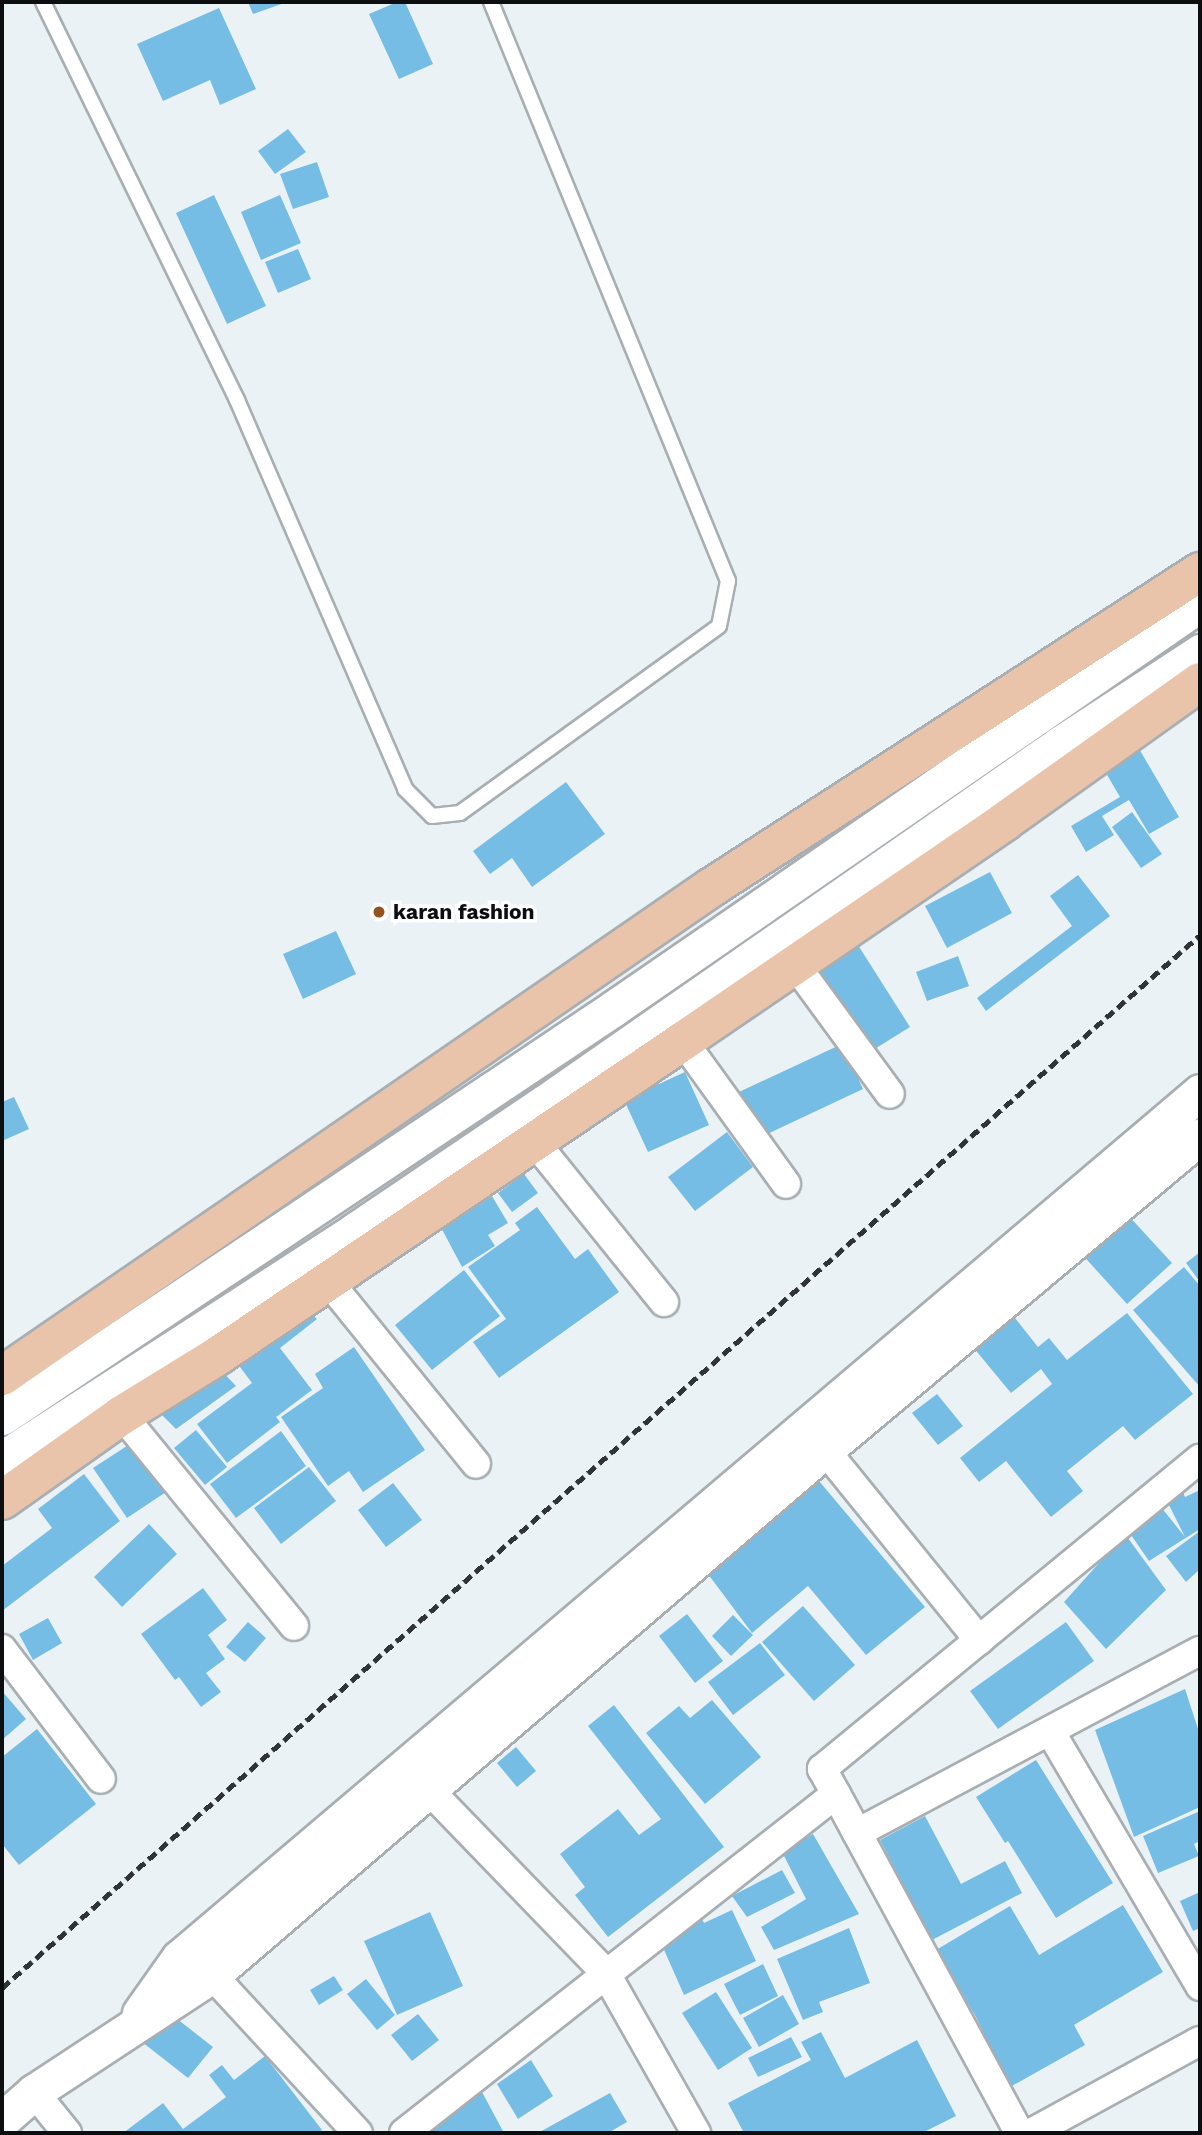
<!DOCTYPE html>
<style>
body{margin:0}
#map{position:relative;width:1202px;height:2135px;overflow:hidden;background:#ebf2f6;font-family:"Work Sans",sans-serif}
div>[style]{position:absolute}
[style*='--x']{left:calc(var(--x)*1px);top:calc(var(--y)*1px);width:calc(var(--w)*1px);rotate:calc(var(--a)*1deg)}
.building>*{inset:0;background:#75bde5}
.roads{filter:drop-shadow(2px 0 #a8aeb2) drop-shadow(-2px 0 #a8aeb2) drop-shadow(0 2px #a8aeb2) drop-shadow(0 -2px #a8aeb2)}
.service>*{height:14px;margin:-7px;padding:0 7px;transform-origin:7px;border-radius:7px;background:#fff}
.minor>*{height:28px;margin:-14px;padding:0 14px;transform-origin:14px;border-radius:14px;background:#fff}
.tertiary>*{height:35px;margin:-17.5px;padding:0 17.5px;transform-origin:17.5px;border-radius:17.5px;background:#fff}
.primary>*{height:38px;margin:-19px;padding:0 19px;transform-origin:19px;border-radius:19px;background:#e9c4ab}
.rail>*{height:5px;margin-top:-2.5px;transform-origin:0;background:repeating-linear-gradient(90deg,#313436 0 10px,transparent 0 15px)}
.dots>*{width:19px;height:19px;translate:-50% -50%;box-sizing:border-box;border:4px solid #fff;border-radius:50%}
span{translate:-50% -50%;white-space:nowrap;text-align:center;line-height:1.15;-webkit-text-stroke:7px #fff;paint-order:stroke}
.poi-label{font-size:21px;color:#0c0e10;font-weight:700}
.left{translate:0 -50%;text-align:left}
.frame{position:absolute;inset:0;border:4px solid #0c0e10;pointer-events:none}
</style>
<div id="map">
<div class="building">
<div style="clip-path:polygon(248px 2px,287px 2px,253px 14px)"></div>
<div style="clip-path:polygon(397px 2px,405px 2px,433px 64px,399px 79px,369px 14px)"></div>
<div style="clip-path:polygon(219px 8px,256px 89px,220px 105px,210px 80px,163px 101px,137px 44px)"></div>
<div style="clip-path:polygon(288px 129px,306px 152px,275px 174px,258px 151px)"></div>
<div style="clip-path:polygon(317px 162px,329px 197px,293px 209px,280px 174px)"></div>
<div style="clip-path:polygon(214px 195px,266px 306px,227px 324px,176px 213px)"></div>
<div style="clip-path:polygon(280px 195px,301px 243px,261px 260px,241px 212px)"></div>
<div style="clip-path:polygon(298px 249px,311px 279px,278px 293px,265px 262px)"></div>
<div style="clip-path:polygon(1138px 747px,1179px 817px,1149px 834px,1129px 800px,1102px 816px,1114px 835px,1086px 852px,1071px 826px,1120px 797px,1103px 768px)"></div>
<div style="clip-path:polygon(566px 782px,605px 834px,532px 887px,512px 858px,490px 874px,473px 851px)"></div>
<div style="clip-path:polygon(1132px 812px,1162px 854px,1141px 868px,1112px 827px)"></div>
<div style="clip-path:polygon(990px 872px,1012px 913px,947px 948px,925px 906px)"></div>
<div style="clip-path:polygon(1078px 875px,1110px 916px,986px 1011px,977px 998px,1072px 926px,1050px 896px)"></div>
<div style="clip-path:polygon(336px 931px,356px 974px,303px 999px,283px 954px)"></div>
<div style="clip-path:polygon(851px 934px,910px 1027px,865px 1055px,807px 962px)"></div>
<div style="clip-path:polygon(958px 956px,969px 986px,927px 1001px,916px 972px)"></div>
<div style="clip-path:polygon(842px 1044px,863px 1089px,761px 1137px,739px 1092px)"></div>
<div style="clip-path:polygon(685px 1072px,709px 1125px,648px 1152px,624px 1100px)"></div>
<div style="clip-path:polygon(14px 1097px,29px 1129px,2px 1141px,2px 1102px)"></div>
<div style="clip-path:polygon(727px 1132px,753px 1167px,695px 1211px,668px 1177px)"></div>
<div style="clip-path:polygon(524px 1174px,538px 1193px,512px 1212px,498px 1193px)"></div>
<div style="clip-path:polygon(489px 1191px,508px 1223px,488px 1235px,495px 1246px,462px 1267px,437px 1220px)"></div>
<div style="clip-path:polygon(537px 1207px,575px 1259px,588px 1249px,619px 1292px,499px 1378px,473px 1342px,506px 1319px,468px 1267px,520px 1230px,515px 1223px)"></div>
<div style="clip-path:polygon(1126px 1213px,1172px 1263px,1127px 1304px,1079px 1251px)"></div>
<div style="clip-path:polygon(1200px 1252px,1200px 1282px,1186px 1263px)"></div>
<div style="clip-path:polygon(1184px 1267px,1200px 1286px,1200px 1387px,1133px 1310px)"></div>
<div style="clip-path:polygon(464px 1270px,500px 1316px,432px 1370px,395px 1325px)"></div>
<div style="clip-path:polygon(1003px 1303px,1038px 1347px,1049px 1338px,1067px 1360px,1127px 1313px,1193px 1394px,1135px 1440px,1123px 1426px,1067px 1471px,1083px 1491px,1051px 1517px,1006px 1461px,979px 1482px,960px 1458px,1052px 1384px,1041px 1369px,1011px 1393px,963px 1335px)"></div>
<div style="clip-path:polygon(305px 1307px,317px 1319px,280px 1348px,312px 1390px,276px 1417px,280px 1422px,227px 1463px,197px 1424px,252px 1383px,234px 1359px)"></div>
<div style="clip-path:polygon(354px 1347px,425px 1450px,363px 1492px,349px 1471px,328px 1486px,281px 1417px,323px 1388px,315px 1374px)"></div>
<div style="clip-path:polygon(219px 1368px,236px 1386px,176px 1429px,159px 1412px)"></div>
<div style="clip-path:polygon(937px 1394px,963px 1426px,938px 1445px,912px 1413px)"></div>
<div style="clip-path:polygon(196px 1430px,227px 1467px,205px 1485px,174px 1448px)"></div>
<div style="clip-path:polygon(281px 1431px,306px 1466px,236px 1518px,210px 1484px)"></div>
<div style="clip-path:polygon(133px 1442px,166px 1492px,127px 1518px,93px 1468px)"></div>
<div style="clip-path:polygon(309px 1467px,336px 1501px,281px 1544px,254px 1508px)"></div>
<div style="clip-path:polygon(84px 1474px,120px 1521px,2px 1611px,2px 1566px,52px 1528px,38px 1509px)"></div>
<div style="clip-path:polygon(814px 1475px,925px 1607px,866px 1655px,808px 1586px,752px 1633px,705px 1570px)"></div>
<div style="clip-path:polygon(393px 1483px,422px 1520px,386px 1547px,358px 1510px)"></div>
<div style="clip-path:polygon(1179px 1484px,1185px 1497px,1200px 1490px,1200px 1529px,1149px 1561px,1127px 1529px,1157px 1502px,1185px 1537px,1167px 1501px)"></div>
<div style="clip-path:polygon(149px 1524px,177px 1554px,122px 1607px,94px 1577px)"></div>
<div style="clip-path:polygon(1200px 1531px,1200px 1569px,1186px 1582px,1166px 1556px)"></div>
<div style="clip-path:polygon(1125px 1534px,1166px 1590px,1106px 1649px,1064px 1602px)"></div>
<div style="clip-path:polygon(203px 1588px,227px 1620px,208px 1635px,225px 1659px,206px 1673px,221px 1692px,201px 1707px,179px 1677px,175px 1680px,141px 1634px)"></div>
<div style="clip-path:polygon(803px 1606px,855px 1665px,814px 1701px,762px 1642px)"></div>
<div style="clip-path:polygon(687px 1614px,723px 1661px,695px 1683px,659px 1636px)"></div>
<div style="clip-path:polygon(733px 1615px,753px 1635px,731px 1656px,712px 1636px)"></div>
<div style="clip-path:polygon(48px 1618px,62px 1643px,33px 1660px,19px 1634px)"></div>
<div style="clip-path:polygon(248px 1622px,266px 1638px,245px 1662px,226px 1647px)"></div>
<div style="clip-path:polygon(1066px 1622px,1094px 1661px,998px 1729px,970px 1691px)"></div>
<div style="clip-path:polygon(760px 1643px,785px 1675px,733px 1715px,708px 1682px)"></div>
<div style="clip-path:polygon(1185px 1689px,1200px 1735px,1200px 1807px,1134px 1837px,1095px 1730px)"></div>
<div style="clip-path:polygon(2px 1691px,26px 1719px,2px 1740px)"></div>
<div style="clip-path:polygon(712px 1700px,761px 1757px,705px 1804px,646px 1733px,679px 1706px,690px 1718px)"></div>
<div style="clip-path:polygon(614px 1705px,724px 1847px,608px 1937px,575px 1895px,585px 1887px,560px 1854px,618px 1809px,639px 1835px,661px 1819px,588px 1726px)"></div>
<div style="clip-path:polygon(37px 1729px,96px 1804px,19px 1865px,2px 1844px,2px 1757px)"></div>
<div style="clip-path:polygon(516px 1747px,536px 1771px,517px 1787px,497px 1763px)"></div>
<div style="clip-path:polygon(1036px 1760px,1113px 1883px,1056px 1918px,1008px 1841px,1005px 1843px,976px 1797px)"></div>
<div style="clip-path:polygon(1200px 1811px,1200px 1841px,1194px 1844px,1199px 1856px,1158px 1873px,1143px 1836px)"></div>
<div style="clip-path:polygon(925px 1816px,961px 1884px,1005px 1861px,1022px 1893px,932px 1940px,880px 1840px)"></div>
<div style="clip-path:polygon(813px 1834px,859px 1914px,774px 1950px,761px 1927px,806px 1899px,782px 1852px)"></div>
<div style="clip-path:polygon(782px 1870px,795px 1893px,747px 1917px,732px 1896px)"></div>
<div style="clip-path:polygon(1200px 1892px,1200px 1928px,1193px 1931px,1180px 1901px)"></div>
<div style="clip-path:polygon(1123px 1905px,1163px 1972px,1074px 2025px,1085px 2045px,1010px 2087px,976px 2017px,936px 1950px,1010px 1906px,1039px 1955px)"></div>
<div style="clip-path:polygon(732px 1910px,756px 1961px,684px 1995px,661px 1943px,700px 1915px,704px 1923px)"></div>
<div style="clip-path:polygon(430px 1912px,463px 1986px,397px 2015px,364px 1941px)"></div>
<div style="clip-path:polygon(849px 1928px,870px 1983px,819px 2002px,823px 2012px,803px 2020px,777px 1959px)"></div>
<div style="clip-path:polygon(763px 1964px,778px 1996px,740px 2015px,724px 1984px)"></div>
<div style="clip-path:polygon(334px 1976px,343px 1990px,319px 2005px,310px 1990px)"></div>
<div style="clip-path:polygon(366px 1979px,395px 2015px,377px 2030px,347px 1994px)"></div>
<div style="clip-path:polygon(716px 1992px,752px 2048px,718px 2070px,682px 2013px)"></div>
<div style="clip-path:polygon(783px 1995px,799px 2024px,759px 2047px,743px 2018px)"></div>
<div style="clip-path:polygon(167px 2011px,213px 2047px,188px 2078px,142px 2042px)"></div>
<div style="clip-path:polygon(418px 2014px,439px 2040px,412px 2061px,391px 2035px)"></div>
<div style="clip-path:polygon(821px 2032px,845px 2078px,917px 2040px,956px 2116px,922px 2133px,744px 2133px,728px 2103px,811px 2060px,801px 2042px)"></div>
<div style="clip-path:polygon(791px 2037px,802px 2057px,758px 2077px,748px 2058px)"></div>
<div style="clip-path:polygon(265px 2056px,322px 2130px,318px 2133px,123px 2133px,163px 2103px,183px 2129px,226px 2097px,209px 2075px,222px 2065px,234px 2080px)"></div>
<div style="clip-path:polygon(531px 2060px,553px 2096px,518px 2119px,497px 2084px)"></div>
<div style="clip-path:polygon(482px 2092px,504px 2133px,430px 2133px,440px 2124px)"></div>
<div style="clip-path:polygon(610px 2093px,627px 2122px,608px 2133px,538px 2133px)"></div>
</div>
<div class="roads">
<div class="service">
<div style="--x:43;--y:2;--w:443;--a:64"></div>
<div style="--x:237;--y:400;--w:424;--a:66.6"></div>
<div style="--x:405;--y:789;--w:38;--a:45"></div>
<div style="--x:432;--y:816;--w:28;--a:-6"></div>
<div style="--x:460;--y:813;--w:319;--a:-35.8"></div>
<div style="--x:719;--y:626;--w:46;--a:-78.7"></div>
<div style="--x:728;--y:581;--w:626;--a:-112.26"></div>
</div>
<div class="minor">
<div style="--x:794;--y:963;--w:162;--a:53.8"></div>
<div style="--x:683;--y:1041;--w:176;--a:54.2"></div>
<div style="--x:534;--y:1141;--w:207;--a:51.1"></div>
<div style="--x:328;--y:1281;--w:235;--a:51"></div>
<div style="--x:122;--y:1415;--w:272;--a:50.8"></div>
<div style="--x:825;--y:1450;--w:245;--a:51"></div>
<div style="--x:2;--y:1649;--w:163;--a:52.7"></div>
<div style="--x:1050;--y:1731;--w:296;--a:59.5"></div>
<div style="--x:430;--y:1791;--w:252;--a:46"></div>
<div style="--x:605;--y:1972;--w:185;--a:60.5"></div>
<div style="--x:836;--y:1794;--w:29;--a:-119"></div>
<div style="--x:822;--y:1769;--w:489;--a:-39.4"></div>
<div style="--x:857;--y:1833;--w:388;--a:-28"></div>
<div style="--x:212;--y:1975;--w:215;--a:47.3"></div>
<div style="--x:34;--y:2092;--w:53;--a:51.2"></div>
<div style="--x:404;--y:2133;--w:549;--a:-38.12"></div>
<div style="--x:836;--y:1794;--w:385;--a:61.6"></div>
<div style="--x:1031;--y:2133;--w:192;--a:-28.6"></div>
</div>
<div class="tertiary">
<div style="--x:2;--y:1417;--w:736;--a:-33.75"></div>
<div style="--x:614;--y:1008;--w:712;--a:-34.58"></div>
<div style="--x:2;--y:1459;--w:419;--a:-32.9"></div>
<div style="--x:354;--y:1231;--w:229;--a:-34"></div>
<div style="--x:544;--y:1103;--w:629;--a:-34.83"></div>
<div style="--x:1060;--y:744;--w:168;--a:-33.3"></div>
<div style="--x:140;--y:2013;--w:67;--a:-54.7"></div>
<div style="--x:179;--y:1958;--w:1339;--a:-40.3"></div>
<div style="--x:2;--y:2120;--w:43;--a:-41.2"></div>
<div style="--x:34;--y:2092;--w:213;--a:-33.3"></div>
<div style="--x:212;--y:1975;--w:807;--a:-40.58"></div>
<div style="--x:825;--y:1450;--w:489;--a:-39.9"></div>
</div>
<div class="primary">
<div style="--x:2;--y:1376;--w:862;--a:-34.56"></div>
<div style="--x:712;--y:887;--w:581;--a:-32.84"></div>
<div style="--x:2;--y:1500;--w:147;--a:-35.3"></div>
<div style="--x:122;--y:1415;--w:114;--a:-31.7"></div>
<div style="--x:219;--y:1355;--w:560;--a:-34.09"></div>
<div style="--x:683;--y:1041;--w:390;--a:-34.3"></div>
<div style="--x:1005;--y:821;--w:239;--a:-35.5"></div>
</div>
</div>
<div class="rail">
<div style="--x:2;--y:1988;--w:1595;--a:-41.31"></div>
</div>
<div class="dots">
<div style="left:379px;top:912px;background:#945220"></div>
</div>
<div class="poi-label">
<span class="left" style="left:393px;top:912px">karan fashion</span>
</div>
<div class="frame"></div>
</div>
